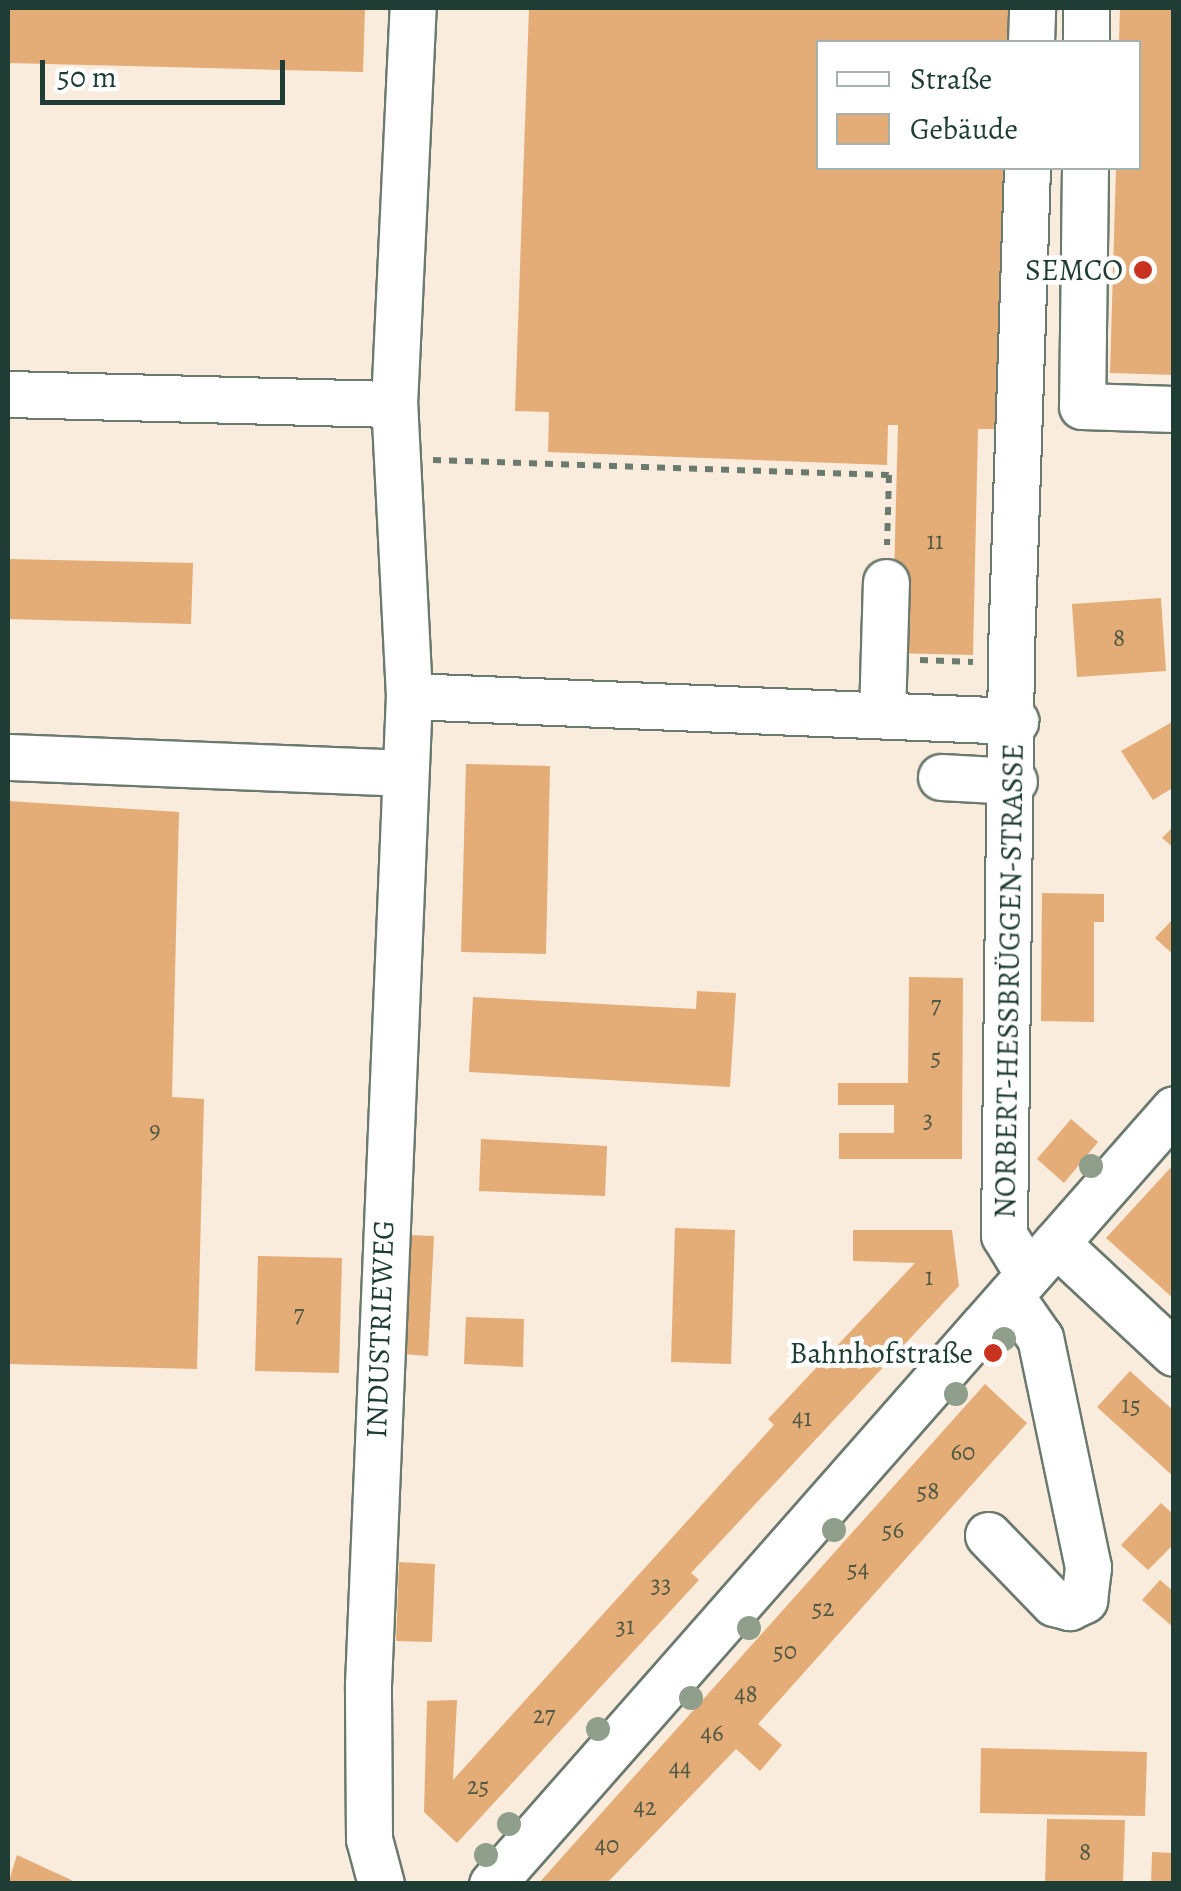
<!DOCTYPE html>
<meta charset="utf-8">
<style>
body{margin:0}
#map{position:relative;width:1181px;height:1891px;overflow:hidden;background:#f9ecdc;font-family:Alegreya,serif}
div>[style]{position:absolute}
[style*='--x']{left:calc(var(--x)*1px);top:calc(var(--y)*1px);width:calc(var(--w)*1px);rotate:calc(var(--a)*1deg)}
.building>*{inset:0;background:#e4ac76}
.path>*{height:6px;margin-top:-3px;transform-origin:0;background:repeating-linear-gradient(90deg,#6b7a6f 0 8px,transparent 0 16px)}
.roads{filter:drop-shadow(2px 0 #6b7a6f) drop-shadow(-2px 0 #6b7a6f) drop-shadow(0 2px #6b7a6f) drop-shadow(0 -2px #6b7a6f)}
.minor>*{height:45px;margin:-22.5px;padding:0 22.5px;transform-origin:22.5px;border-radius:22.5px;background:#fff}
.trees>*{width:24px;height:24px;margin:-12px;border-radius:50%;background:#8f9f8b}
.dots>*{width:28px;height:28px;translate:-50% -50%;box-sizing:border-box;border:5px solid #fff;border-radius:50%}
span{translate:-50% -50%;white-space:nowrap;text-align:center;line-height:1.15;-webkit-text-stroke:9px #fff;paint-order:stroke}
.number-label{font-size:25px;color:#505944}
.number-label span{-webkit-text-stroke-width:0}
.poi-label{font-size:30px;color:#1f3d34}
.right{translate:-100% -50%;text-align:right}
.street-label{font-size:30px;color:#1f3d34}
.frame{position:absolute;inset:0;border:10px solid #1f3d34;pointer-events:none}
.legend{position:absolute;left:816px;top:40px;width:325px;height:130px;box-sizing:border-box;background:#fff;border:2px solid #a5b1ae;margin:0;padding:12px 18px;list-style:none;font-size:30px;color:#1f3d34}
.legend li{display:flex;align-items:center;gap:20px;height:50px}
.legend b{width:50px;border:2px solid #a5b1ae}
.scale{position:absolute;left:40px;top:60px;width:245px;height:45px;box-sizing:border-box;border:5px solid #1f3d34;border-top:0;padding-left:12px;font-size:30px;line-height:35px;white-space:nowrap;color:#1f3d34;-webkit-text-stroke:8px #fff;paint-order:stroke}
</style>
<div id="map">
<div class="building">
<div style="clip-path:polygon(8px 8px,365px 8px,363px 72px,8px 63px)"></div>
<div style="clip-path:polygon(529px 8px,1011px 8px,1010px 42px,818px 42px,818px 168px,1005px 168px,996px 429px,978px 429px,973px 655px,892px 653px,898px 425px,888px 425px,887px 465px,548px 452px,549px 412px,515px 411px)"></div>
<div style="clip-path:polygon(1120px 8px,1174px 8px,1174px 375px,1110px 373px,1116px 168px,1138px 168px,1138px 42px,1119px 42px)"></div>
<div style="clip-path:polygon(8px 559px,193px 563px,191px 624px,8px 619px)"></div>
<div style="clip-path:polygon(1161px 598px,1166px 671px,1077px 677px,1072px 604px)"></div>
<div style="clip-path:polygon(1174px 721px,1174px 787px,1153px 800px,1121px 751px)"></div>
<div style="clip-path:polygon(466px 764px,550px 766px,546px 954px,461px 952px)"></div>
<div style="clip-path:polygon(8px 801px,179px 812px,172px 1097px,204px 1099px,197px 1369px,8px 1364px)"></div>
<div style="clip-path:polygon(1174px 826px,1174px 848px,1162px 838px)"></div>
<div style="clip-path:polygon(1042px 893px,1104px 894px,1104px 922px,1094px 922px,1094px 1022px,1041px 1021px)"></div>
<div style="clip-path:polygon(1174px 918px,1174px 955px,1155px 938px)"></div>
<div style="clip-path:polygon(909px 977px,963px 978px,962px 1159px,839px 1159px,839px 1133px,894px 1133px,894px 1105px,838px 1105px,838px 1083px,908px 1083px)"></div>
<div style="clip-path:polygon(697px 991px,736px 993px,730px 1087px,469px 1072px,473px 997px,696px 1009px)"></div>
<div style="clip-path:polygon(1071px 1119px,1098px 1142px,1064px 1183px,1037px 1159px)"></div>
<div style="clip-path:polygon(481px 1139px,607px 1146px,605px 1196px,479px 1191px)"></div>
<div style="clip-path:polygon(1174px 1164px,1174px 1299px,1106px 1238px)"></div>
<div style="clip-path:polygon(675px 1228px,735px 1230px,731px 1364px,671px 1362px)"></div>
<div style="clip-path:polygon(853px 1230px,952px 1230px,959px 1286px,691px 1573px,699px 1580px,457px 1843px,424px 1812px,427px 1701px,457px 1700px,453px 1780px,774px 1425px,768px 1419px,915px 1263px,853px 1261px)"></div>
<div style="clip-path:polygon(408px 1235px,434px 1236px,428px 1356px,403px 1354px)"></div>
<div style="clip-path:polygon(258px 1256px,342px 1258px,339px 1373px,255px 1371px)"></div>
<div style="clip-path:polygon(466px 1317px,524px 1319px,523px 1367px,464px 1364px)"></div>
<div style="clip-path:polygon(1130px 1371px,1174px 1411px,1174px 1477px,1097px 1407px)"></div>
<div style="clip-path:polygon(985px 1384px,1027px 1423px,758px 1724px,782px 1745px,760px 1771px,736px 1749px,606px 1884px,538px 1884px)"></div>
<div style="clip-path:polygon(1161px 1503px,1174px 1515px,1174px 1544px,1148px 1570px,1121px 1545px)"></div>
<div style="clip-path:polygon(399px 1562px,435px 1564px,432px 1642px,396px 1641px)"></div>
<div style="clip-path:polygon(1160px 1580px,1174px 1592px,1174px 1628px,1142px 1600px)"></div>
<div style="clip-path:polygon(981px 1748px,1147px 1752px,1145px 1816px,980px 1813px)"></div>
<div style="clip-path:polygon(1047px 1819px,1125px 1820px,1123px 1884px,1045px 1884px)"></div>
<div style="clip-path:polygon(1152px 1852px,1174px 1853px,1174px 1884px,1151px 1884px)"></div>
<div style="clip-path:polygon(17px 1855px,80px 1884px,8px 1884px)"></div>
</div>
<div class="path">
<div style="--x:433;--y:460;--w:456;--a:1.9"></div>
<div style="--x:889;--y:475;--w:70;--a:91.6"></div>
<div style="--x:920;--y:660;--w:53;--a:2.2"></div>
</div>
<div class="roads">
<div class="minor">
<div style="--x:1031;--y:42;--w:34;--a:-88"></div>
<div style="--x:1086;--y:42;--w:34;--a:-90"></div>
<div style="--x:1027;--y:168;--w:483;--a:91.9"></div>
<div style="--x:1011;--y:651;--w:584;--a:90.69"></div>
<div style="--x:1004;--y:1235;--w:46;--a:58.4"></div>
<div style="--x:1085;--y:168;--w:238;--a:90.7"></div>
<div style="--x:1082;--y:406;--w:92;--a:1.9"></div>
<div style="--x:8;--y:394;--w:386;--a:1.5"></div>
<div style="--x:409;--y:696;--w:607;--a:2.36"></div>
<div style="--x:882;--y:715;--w:133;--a:-88.3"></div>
<div style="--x:8;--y:757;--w:396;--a:2.3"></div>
<div style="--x:941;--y:777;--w:73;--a:3.1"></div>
<div style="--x:1056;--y:1243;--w:161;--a:43"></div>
<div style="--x:988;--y:1535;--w:95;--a:45.9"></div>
<div style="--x:1054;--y:1603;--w:16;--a:15"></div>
<div style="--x:1069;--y:1607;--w:17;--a:-25"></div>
<div style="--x:1084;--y:1600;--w:33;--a:-83"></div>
<div style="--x:1088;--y:1567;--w:234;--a:-101.8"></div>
<div style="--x:1040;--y:1338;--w:52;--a:-124.9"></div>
<div style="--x:381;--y:1884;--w:47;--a:-104.9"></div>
<div style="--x:369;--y:1839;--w:154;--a:-90.4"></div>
<div style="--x:368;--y:1685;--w:990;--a:-87.63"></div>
<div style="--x:409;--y:696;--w:292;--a:-92.9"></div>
<div style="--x:394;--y:404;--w:396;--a:-87.3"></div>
<div style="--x:492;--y:1884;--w:1032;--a:-48.65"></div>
</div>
</div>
<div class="trees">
<div style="left:1091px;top:1166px"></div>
<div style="left:1004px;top:1339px"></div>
<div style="left:956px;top:1394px"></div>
<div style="left:834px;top:1530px"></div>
<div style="left:749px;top:1628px"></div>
<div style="left:691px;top:1698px"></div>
<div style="left:598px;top:1729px"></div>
<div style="left:509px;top:1824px"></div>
<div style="left:486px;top:1855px"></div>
</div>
<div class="dots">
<div style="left:1143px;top:270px;background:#c8321e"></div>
<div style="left:993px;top:1353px;background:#c8321e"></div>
</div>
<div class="number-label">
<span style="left:935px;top:541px">11</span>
<span style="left:1119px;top:638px">8</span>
<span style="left:936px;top:1005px">7</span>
<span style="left:936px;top:1057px">5</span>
<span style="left:928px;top:1119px">3</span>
<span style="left:155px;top:1130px">9</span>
<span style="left:929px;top:1277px">1</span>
<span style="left:299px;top:1314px">7</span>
<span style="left:1131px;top:1405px">15</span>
<span style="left:802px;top:1418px">41</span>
<span style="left:963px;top:1452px">60</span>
<span style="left:928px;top:1491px">58</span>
<span style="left:893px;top:1530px">56</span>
<span style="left:858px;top:1569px">54</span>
<span style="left:661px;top:1584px">33</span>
<span style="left:823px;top:1608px">52</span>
<span style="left:625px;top:1626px">31</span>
<span style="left:785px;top:1651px">50</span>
<span style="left:746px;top:1694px">48</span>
<span style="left:544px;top:1715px">27</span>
<span style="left:712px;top:1733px">46</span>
<span style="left:680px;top:1768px">44</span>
<span style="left:478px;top:1786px">25</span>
<span style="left:645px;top:1807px">42</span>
<span style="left:607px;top:1845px">40</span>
<span style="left:1085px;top:1852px">8</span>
</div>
<div class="poi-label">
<span class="right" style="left:1123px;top:270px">SEMCO</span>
<span class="right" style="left:973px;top:1353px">Bahnhofstraße</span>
</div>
<div class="street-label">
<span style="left:1009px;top:981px;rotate:-89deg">NORBERT-HESSBRÜGGEN-STRASSE</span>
<span style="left:380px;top:1329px;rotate:-88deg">INDUSTRIEWEG</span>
</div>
<div class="frame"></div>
<ul class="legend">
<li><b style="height:12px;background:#fff"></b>Straße</li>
<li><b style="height:28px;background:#e4ac76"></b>Gebäude</li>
</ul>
<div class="scale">50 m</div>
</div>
